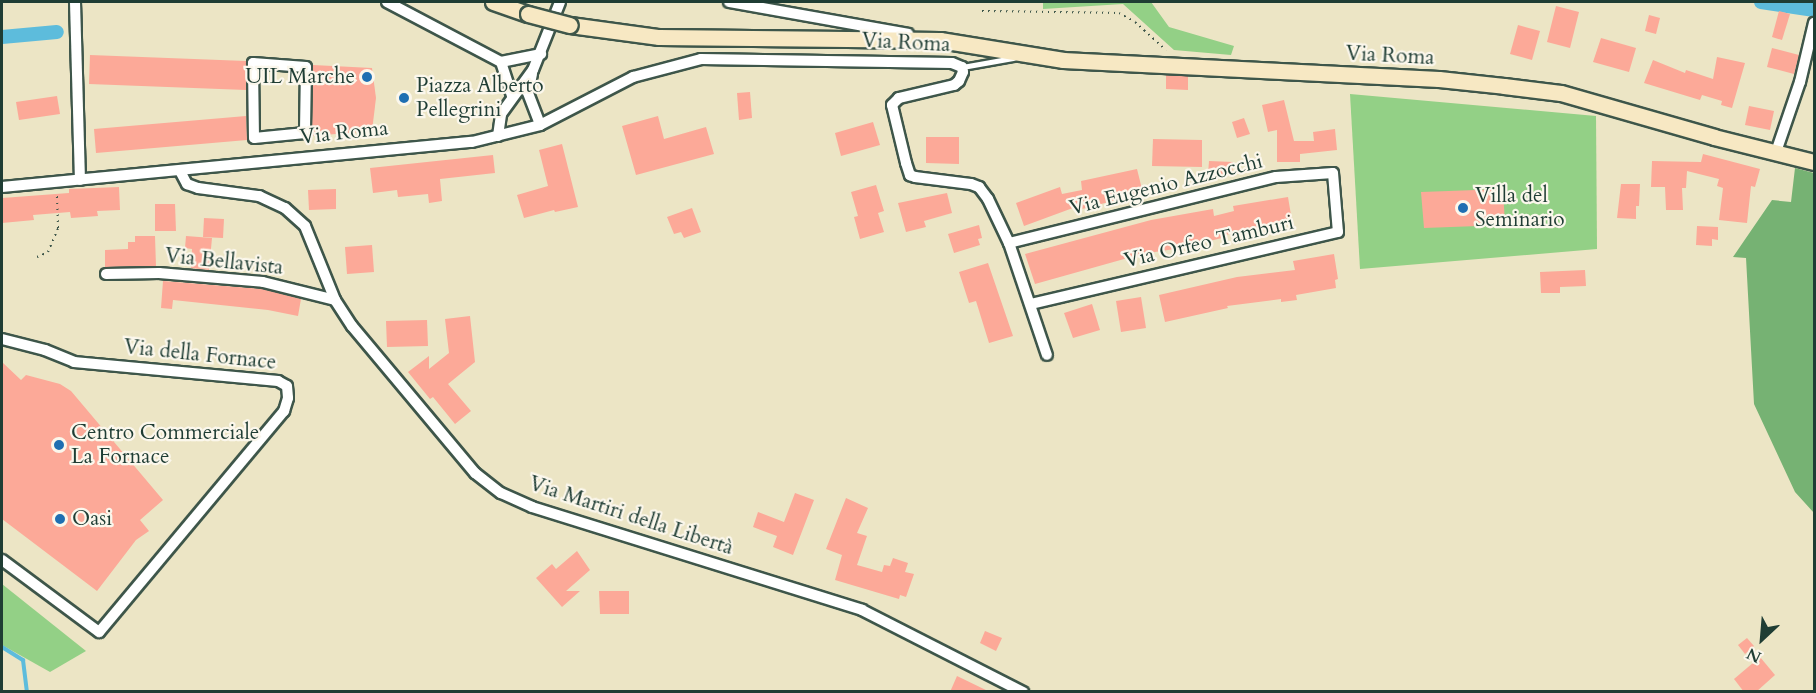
<!DOCTYPE html>
<meta charset="utf-8">
<style>
body{margin:0}
#map{position:relative;width:1816px;height:693px;overflow:hidden;background:#ece5c5;font-family:Cardo,serif}
div>[style]{position:absolute}
[style*='--x']{left:calc(var(--x)*1px);top:calc(var(--y)*1px);width:calc(var(--w)*1px);rotate:calc(var(--a)*1deg)}
.green>*{inset:0;background:#93d086}
.forest>*{inset:0;background:#76b273}
.stream>*{height:4px;margin:-2px;padding:0 2px;transform-origin:2px;border-radius:2px;background:#5dbcdc}
.canal>*{height:14px;margin:-7px;padding:0 7px;transform-origin:7px;border-radius:7px;background:#5dbcdc}
.building>*{inset:0;background:#fca998}
.path>*{height:2px;margin-top:-1px;transform-origin:0;background:repeating-linear-gradient(90deg,#3e564a 0 1.5px,transparent 0 6px)}
.roads{filter:drop-shadow(2px 0 #3e564a) drop-shadow(-2px 0 #3e564a) drop-shadow(0 2px #3e564a) drop-shadow(0 -2px #3e564a)}
.lane>*{height:5px;margin:-2.5px;padding:0 2.5px;transform-origin:2.5px;border-radius:2.5px;background:#fff}
.street>*{height:10px;margin:-5px;padding:0 5px;transform-origin:5px;border-radius:5px;background:#fff}
.secondary>*{height:15px;margin:-7.5px;padding:0 7.5px;transform-origin:7.5px;border-radius:7.5px;background:#f7e8c3}
.bridges{filter:drop-shadow(2px 0 #3e564a) drop-shadow(-2px 0 #3e564a) drop-shadow(0 2px #3e564a) drop-shadow(0 -2px #3e564a)}
.secondary-bridge>*{height:15px;margin:-7.5px;padding:0 7.5px;transform-origin:7.5px;border-radius:7.5px;background:#f7e8c3}
.dots>*{width:16px;height:16px;translate:-50% -50%;box-sizing:border-box;border:3px solid #fbf7ec;border-radius:50%}
span{translate:-50% -50%;white-space:nowrap;text-align:center;line-height:1.15;-webkit-text-stroke:4.5px #fbf7ec;paint-order:stroke}
.street-label{font-size:21px;color:#1f3d34}
.poi-label{font-size:21px;color:#1f3d34}
.right{translate:-100% -50%;text-align:right}
.left{translate:0 -50%;text-align:left}
.frame{position:absolute;inset:0;border:3px solid #1f3d34;pointer-events:none}
.north{position:absolute;left:1732px;top:609px;width:60px;height:60px;-webkit-text-stroke:4px #fbf7ec;paint-order:stroke;rotate:206deg;font-size:16px;font-weight:700;line-height:24px;text-align:center;color:#1f3d34}
.north::after{content:'';display:block;margin:auto;width:21px;height:27px;background:#1f3d34;clip-path:polygon(50% 0,100% 100%,50% 72%,0 100%)}
</style>
<div id="map">
<div class="green">
<div style="clip-path:polygon(1043px 2px,1151px 2px,1169px 27px,1234px 46px,1231px 55px,1174px 50px,1123px 4px,1043px 9px)"></div>
<div style="clip-path:polygon(1350px 94px,1596px 116px,1597px 249px,1360px 269px)"></div>
<div style="clip-path:polygon(2px 584px,86px 651px,50px 672px,2px 645px)"></div>
</div>
<div class="forest">
<div style="clip-path:polygon(1795px 168px,1814px 173px,1814px 513px,1795px 492px,1754px 404px,1746px 258px,1733px 257px,1772px 200px,1791px 202px)"></div>
</div>
<div class="stream">
<div style="--x:2;--y:647;--w:25;--a:32"></div>
<div style="--x:23;--y:660;--w:32;--a:83"></div>
</div>
<div class="canal">
<div style="--x:1761;--y:2;--w:54;--a:8.6"></div>
<div style="--x:2;--y:37;--w:55;--a:-5.2"></div>
</div>
<div class="building">
<div style="clip-path:polygon(1556px 6px,1579px 12px,1570px 48px,1547px 42px)"></div>
<div style="clip-path:polygon(1779px 11px,1790px 14px,1782px 40px,1772px 37px)"></div>
<div style="clip-path:polygon(1649px 15px,1660px 18px,1656px 34px,1645px 31px)"></div>
<div style="clip-path:polygon(1518px 25px,1540px 31px,1532px 60px,1510px 54px)"></div>
<div style="clip-path:polygon(1601px 38px,1636px 48px,1629px 72px,1593px 62px)"></div>
<div style="clip-path:polygon(1772px 48px,1799px 55px,1794px 74px,1767px 67px)"></div>
<div style="clip-path:polygon(90px 55px,246px 61px,246px 90px,89px 84px)"></div>
<div style="clip-path:polygon(1717px 57px,1745px 63px,1732px 108px,1721px 105px,1722px 101px,1702px 95px,1700px 100px,1644px 83px,1653px 60px,1685px 73px,1686px 70px,1713px 79px)"></div>
<div style="clip-path:polygon(313px 65px,372px 68px,376px 98px,372px 131px,312px 136px)"></div>
<div style="clip-path:polygon(1166px 75px,1188px 76px,1188px 90px,1166px 89px)"></div>
<div style="clip-path:polygon(750px 92px,752px 118px,739px 120px,737px 93px)"></div>
<div style="clip-path:polygon(57px 96px,60px 114px,19px 120px,16px 102px)"></div>
<div style="clip-path:polygon(1284px 100px,1294px 141px,1314px 141px,1313px 132px,1335px 129px,1337px 150px,1300px 154px,1300px 162px,1277px 162px,1277px 130px,1268px 132px,1262px 105px)"></div>
<div style="clip-path:polygon(1749px 106px,1774px 111px,1770px 130px,1745px 125px)"></div>
<div style="clip-path:polygon(246px 116px,247px 140px,96px 153px,94px 129px)"></div>
<div style="clip-path:polygon(658px 116px,664px 139px,706px 127px,714px 154px,636px 175px,622px 126px)"></div>
<div style="clip-path:polygon(1244px 118px,1250px 134px,1237px 138px,1232px 122px)"></div>
<div style="clip-path:polygon(873px 122px,880px 145px,841px 156px,835px 133px)"></div>
<div style="clip-path:polygon(926px 137px,959px 137px,959px 164px,926px 163px)"></div>
<div style="clip-path:polygon(1153px 139px,1202px 140px,1202px 167px,1152px 166px)"></div>
<div style="clip-path:polygon(562px 144px,578px 207px,555px 212px,554px 210px,524px 218px,517px 195px,548px 186px,539px 150px)"></div>
<div style="clip-path:polygon(1703px 154px,1760px 169px,1755px 187px,1751px 186px,1747px 223px,1719px 220px,1723px 188px,1717px 186px,1719px 179px,1687px 171px,1686px 188px,1682px 188px,1683px 210px,1666px 210px,1665px 187px,1651px 187px,1652px 161px,1701px 162px)"></div>
<div style="clip-path:polygon(493px 155px,495px 173px,440px 179px,442px 201px,429px 203px,428px 194px,398px 197px,397px 190px,373px 193px,370px 168px)"></div>
<div style="clip-path:polygon(1209px 161px,1233px 162px,1232px 176px,1208px 175px)"></div>
<div style="clip-path:polygon(1137px 169px,1143px 193px,1082px 209px,1081px 205px,1024px 226px,1016px 203px,1060px 187px,1062px 194px,1082px 190px,1081px 181px)"></div>
<div style="clip-path:polygon(1621px 184px,1640px 184px,1639px 206px,1636px 206px,1636px 219px,1617px 218px)"></div>
<div style="clip-path:polygon(876px 185px,884px 211px,878px 213px,884px 232px,860px 239px,854px 217px,858px 216px,851px 192px)"></div>
<div style="clip-path:polygon(119px 187px,120px 210px,97px 211px,98px 216px,71px 218px,70px 212px,33px 215px,34px 220px,2px 223px,2px 198px,69px 193px,69px 189px)"></div>
<div style="clip-path:polygon(336px 189px,336px 209px,309px 210px,308px 190px)"></div>
<div style="clip-path:polygon(1503px 189px,1505px 225px,1424px 228px,1421px 192px)"></div>
<div style="clip-path:polygon(947px 193px,952px 213px,924px 221px,926px 227px,906px 232px,898px 203px)"></div>
<div style="clip-path:polygon(1288px 197px,1292px 221px,1225px 235px,1226px 237px,1181px 248px,1142px 254px,1035px 284px,1025px 254px,1151px 220px,1213px 209px,1214px 216px,1234px 211px,1233px 206px)"></div>
<div style="clip-path:polygon(155px 204px,175px 204px,176px 231px,155px 231px)"></div>
<div style="clip-path:polygon(692px 208px,701px 232px,684px 238px,681px 232px,674px 234px,667px 217px)"></div>
<div style="clip-path:polygon(204px 218px,224px 219px,223px 238px,203px 237px)"></div>
<div style="clip-path:polygon(979px 225px,982px 238px,978px 239px,980px 245px,954px 253px,948px 234px)"></div>
<div style="clip-path:polygon(1697px 226px,1718px 227px,1718px 240px,1712px 239px,1712px 246px,1696px 245px)"></div>
<div style="clip-path:polygon(135px 236px,155px 236px,156px 266px,105px 267px,105px 250px,128px 249px,128px 242px,135px 242px)"></div>
<div style="clip-path:polygon(186px 236px,212px 238px,209px 270px,191px 268px,192px 249px,185px 248px)"></div>
<div style="clip-path:polygon(372px 245px,374px 272px,347px 274px,345px 247px)"></div>
<div style="clip-path:polygon(1334px 254px,1338px 279px,1335px 280px,1336px 288px,1296px 295px,1297px 300px,1281px 302px,1281px 299px,1227px 306px,1228px 308px,1165px 322px,1159px 295px,1237px 277px,1295px 270px,1293px 261px)"></div>
<div style="clip-path:polygon(988px 263px,1013px 336px,989px 343px,976px 301px,969px 303px,959px 272px)"></div>
<div style="clip-path:polygon(1585px 270px,1586px 286px,1560px 287px,1560px 293px,1541px 293px,1540px 272px)"></div>
<div style="clip-path:polygon(163px 281px,262px 289px,301px 299px,298px 316px,268px 310px,173px 300px,172px 309px,161px 308px)"></div>
<div style="clip-path:polygon(1141px 297px,1146px 328px,1121px 332px,1116px 301px)"></div>
<div style="clip-path:polygon(1092px 304px,1100px 330px,1073px 338px,1064px 313px)"></div>
<div style="clip-path:polygon(470px 316px,475px 362px,448px 384px,471px 411px,455px 424px,433px 397px,430px 399px,408px 372px,429px 356px,429px 369px,449px 353px,445px 319px)"></div>
<div style="clip-path:polygon(427px 320px,428px 346px,387px 347px,386px 321px)"></div>
<div style="clip-path:polygon(2px 362px,21px 380px,26px 375px,60px 384px,71px 391px,163px 500px,140px 520px,149px 531px,136px 540px,97px 591px,2px 519px)"></div>
<div style="clip-path:polygon(795px 493px,814px 500px,793px 555px,773px 547px,777px 536px,753px 527px,758px 512px,784px 522px)"></div>
<div style="clip-path:polygon(846px 498px,868px 508px,857px 533px,867px 536px,857px 565px,882px 572px,884px 565px,890px 566px,893px 558px,908px 563px,905px 572px,914px 574px,906px 597px,900px 595px,899px 599px,835px 580px,842px 555px,826px 549px)"></div>
<div style="clip-path:polygon(577px 551px,590px 570px,566px 591px,580px 591px,562px 607px,536px 578px,552px 564px,556px 569px)"></div>
<div style="clip-path:polygon(599px 591px,629px 591px,629px 614px,600px 614px)"></div>
<div style="clip-path:polygon(985px 631px,1002px 638px,996px 651px,980px 643px)"></div>
<div style="clip-path:polygon(1747px 638px,1754px 646px,1745px 654px,1738px 645px)"></div>
<div style="clip-path:polygon(1760px 657px,1775px 675px,1756px 692px,1744px 692px,1734px 679px)"></div>
<div style="clip-path:polygon(957px 676px,990px 692px,950px 692px)"></div>
</div>
<div class="path">
<div style="--x:982;--y:11;--w:137;--a:0.8"></div>
<div style="--x:1119;--y:13;--w:18;--a:29"></div>
<div style="--x:1135;--y:22;--w:42;--a:42.1"></div>
<div style="--x:37;--y:257;--w:12;--a:-24"></div>
<div style="--x:48;--y:252;--w:26;--a:-67"></div>
<div style="--x:58;--y:228;--w:34;--a:-92"></div>
</div>
<div class="roads">
<div class="lane">
<div style="--x:962;--y:67;--w:52;--a:-10"></div>
</div>
<div class="street">
<div style="--x:75;--y:2;--w:178;--a:88.4"></div>
<div style="--x:387;--y:2;--w:129;--a:27.8"></div>
<div style="--x:501;--y:62;--w:41;--a:-11.3"></div>
<div style="--x:729;--y:2;--w:182;--a:10.1"></div>
<div style="--x:501;--y:62;--w:36;--a:72"></div>
<div style="--x:253;--y:63;--w:53;--a:4.3"></div>
<div style="--x:306;--y:67;--w:66;--a:90.9"></div>
<div style="--x:305;--y:133;--w:51;--a:174.4"></div>
<div style="--x:254;--y:138;--w:75;--a:-90.8"></div>
<div style="--x:532;--y:74;--w:19;--a:102"></div>
<div style="--x:528;--y:93;--w:34;--a:69"></div>
<div style="--x:498;--y:136;--w:22;--a:-82"></div>
<div style="--x:501;--y:114;--w:54;--a:-54"></div>
<div style="--x:533;--y:70;--w:73;--a:-68.3"></div>
<div style="--x:1776;--y:152;--w:74;--a:-71.1"></div>
<div style="--x:1800;--y:82;--w:61;--a:-76.7"></div>
<div style="--x:180;--y:171;--w:15;--a:62"></div>
<div style="--x:187;--y:184;--w:12;--a:20"></div>
<div style="--x:198;--y:188;--w:62;--a:7.5"></div>
<div style="--x:259;--y:196;--w:29;--a:25"></div>
<div style="--x:285;--y:208;--w:27;--a:42"></div>
<div style="--x:305;--y:226;--w:80;--a:67.9"></div>
<div style="--x:335;--y:300;--w:31;--a:57"></div>
<div style="--x:352;--y:326;--w:192;--a:50.1"></div>
<div style="--x:475;--y:473;--w:33;--a:38"></div>
<div style="--x:501;--y:493;--w:34;--a:24"></div>
<div style="--x:532;--y:507;--w:346;--a:17.3"></div>
<div style="--x:862;--y:610;--w:181;--a:27"></div>
<div style="--x:2;--y:187;--w:472;--a:-5.5"></div>
<div style="--x:472;--y:142;--w:70;--a:-14"></div>
<div style="--x:540;--y:125;--w:105;--a:-27.3"></div>
<div style="--x:633;--y:77;--w:70;--a:-14.8"></div>
<div style="--x:701;--y:59;--w:251;--a:0.9"></div>
<div style="--x:952;--y:63;--w:11;--a:22"></div>
<div style="--x:962;--y:67;--w:5;--a:79"></div>
<div style="--x:963;--y:72;--w:10;--a:114"></div>
<div style="--x:959;--y:81;--w:6;--a:141"></div>
<div style="--x:954;--y:85;--w:57;--a:166.7"></div>
<div style="--x:899;--y:98;--w:10;--a:135"></div>
<div style="--x:892;--y:105;--w:60;--a:76.4"></div>
<div style="--x:906;--y:163;--w:13;--a:72"></div>
<div style="--x:910;--y:175;--w:5;--a:22"></div>
<div style="--x:915;--y:177;--w:56;--a:7.1"></div>
<div style="--x:971;--y:184;--w:9;--a:21"></div>
<div style="--x:979;--y:187;--w:15;--a:53"></div>
<div style="--x:988;--y:199;--w:49;--a:64.5"></div>
<div style="--x:1009;--y:243;--w:118;--a:71.3"></div>
<div style="--x:1009;--y:243;--w:275;--a:-13.9"></div>
<div style="--x:1276;--y:177;--w:57;--a:-4"></div>
<div style="--x:1333;--y:173;--w:59;--a:85.2"></div>
<div style="--x:1338;--y:232;--w:316;--a:166.8"></div>
<div style="--x:106;--y:274;--w:53;--a:-1.1"></div>
<div style="--x:159;--y:273;--w:104;--a:4.9"></div>
<div style="--x:263;--y:282;--w:74;--a:14"></div>
<div style="--x:2;--y:339;--w:44;--a:14.3"></div>
<div style="--x:45;--y:350;--w:31;--a:22"></div>
<div style="--x:74;--y:362;--w:205;--a:5.3"></div>
<div style="--x:278;--y:381;--w:10;--a:29"></div>
<div style="--x:287;--y:386;--w:12;--a:85"></div>
<div style="--x:288;--y:398;--w:14;--a:107"></div>
<div style="--x:284;--y:411;--w:288;--a:129.9"></div>
<div style="--x:99;--y:632;--w:121;--a:-143.4"></div>
</div>
<div class="secondary">
<div style="--x:493;--y:2;--w:37;--a:19"></div>
<div style="--x:570;--y:25;--w:90;--a:7.7"></div>
<div style="--x:659;--y:37;--w:281;--a:0.6"></div>
<div style="--x:940;--y:40;--w:125;--a:9.2"></div>
<div style="--x:1063;--y:60;--w:376;--a:2.9"></div>
<div style="--x:1439;--y:79;--w:65;--a:6.1"></div>
<div style="--x:1504;--y:86;--w:57;--a:7"></div>
<div style="--x:1561;--y:93;--w:159;--a:16"></div>
<div style="--x:1714;--y:137;--w:103;--a:14"></div>
</div>
</div>
<div class="bridges">
<div class="secondary-bridge">
<div style="--x:528;--y:14;--w:43;--a:14.7"></div>
</div>
</div>
<div class="dots">
<div style="left:367px;top:77px;background:#1f6fb2"></div>
<div style="left:404px;top:98px;background:#1f6fb2"></div>
<div style="left:1463px;top:208px;background:#1f6fb2"></div>
<div style="left:59px;top:445px;background:#1f6fb2"></div>
<div style="left:60px;top:519px;background:#1f6fb2"></div>
</div>
<div class="street-label">
<span style="left:906px;top:43px;rotate:3deg">Via Roma</span>
<span style="left:1390px;top:56px;rotate:3deg">Via Roma</span>
<span style="left:344px;top:133px;rotate:-6deg">Via Roma</span>
<span style="left:1166px;top:185px;rotate:-14deg">Via Eugenio Azzocchi</span>
<span style="left:1209px;top:242px;rotate:-13deg">Via Orfeo Tamburi</span>
<span style="left:224px;top:262px;rotate:6deg">Via Bellavista</span>
<span style="left:200px;top:355px;rotate:6deg">Via della Fornace</span>
<span style="left:631px;top:516px;rotate:18deg">Via Martiri della Libertà</span>
</div>
<div class="poi-label">
<span class="right" style="left:355px;top:77px">UIL Marche</span>
<span class="left" style="left:416px;top:98px">Piazza Alberto<br>Pellegrini</span>
<span class="left" style="left:1475px;top:208px">Villa del<br>Seminario</span>
<span class="left" style="left:71px;top:445px">Centro Commerciale<br>La Fornace</span>
<span class="left" style="left:72px;top:519px">Oasi</span>
</div>
<div class="frame"></div>
<div class="north">N</div>
</div>
